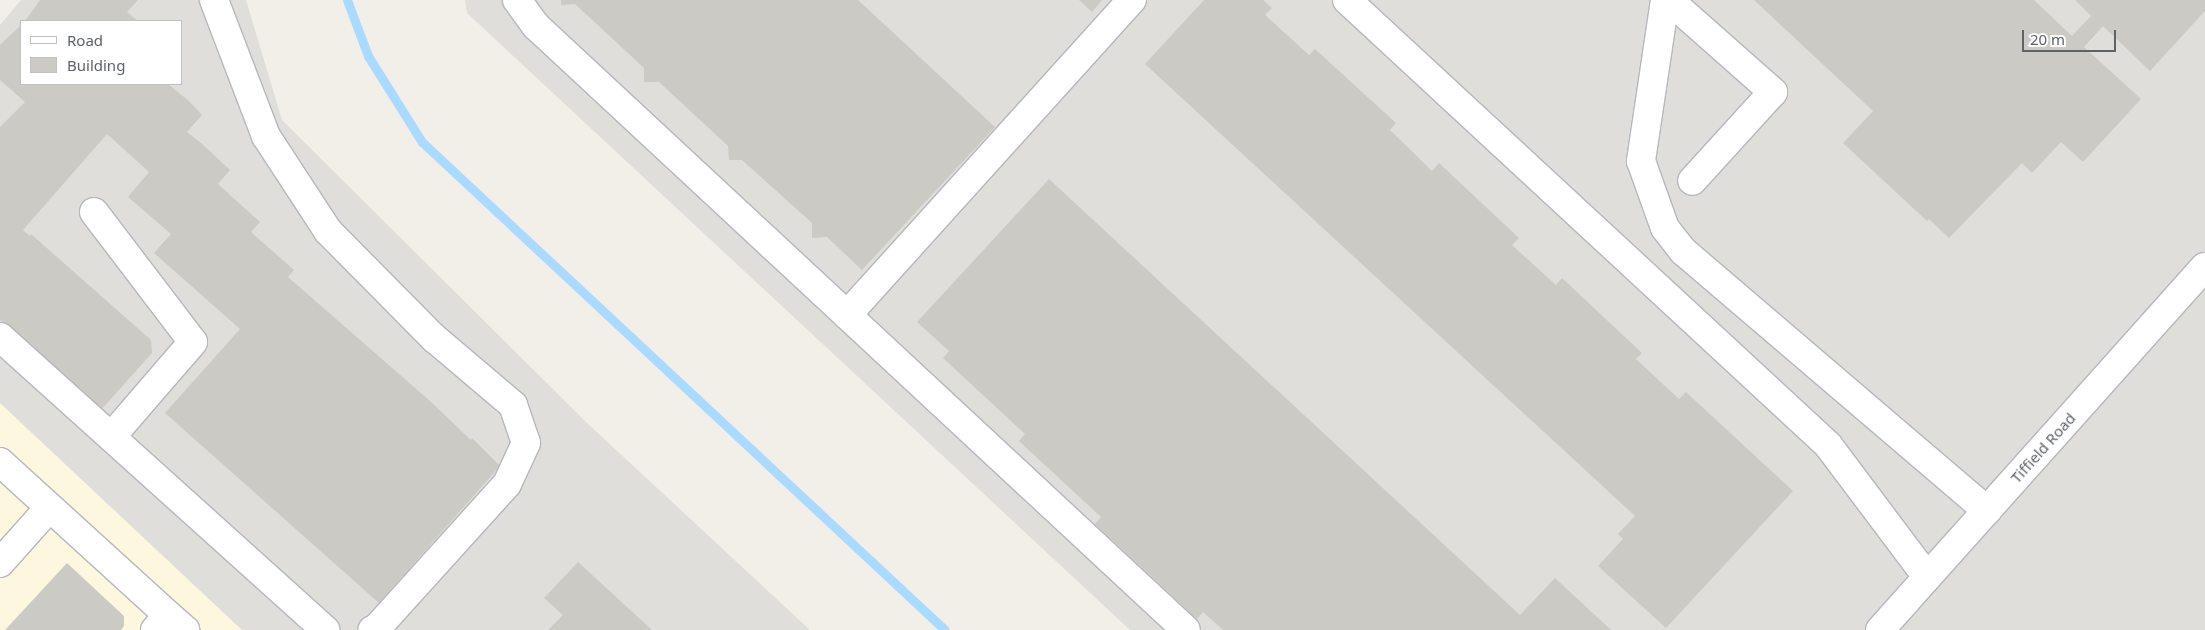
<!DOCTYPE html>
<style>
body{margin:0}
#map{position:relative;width:2205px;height:630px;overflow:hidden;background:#f1efe8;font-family:"Noto Sans",sans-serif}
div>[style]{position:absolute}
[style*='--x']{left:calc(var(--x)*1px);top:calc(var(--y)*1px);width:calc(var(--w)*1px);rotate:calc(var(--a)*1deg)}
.commercial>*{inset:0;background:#fef7e0}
.industrial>*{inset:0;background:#e0deda}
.stream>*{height:9px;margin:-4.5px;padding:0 4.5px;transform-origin:4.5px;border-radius:4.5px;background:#aadaff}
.building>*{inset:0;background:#cccac5}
.roads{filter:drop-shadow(1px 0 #b5b8bc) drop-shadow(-1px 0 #b5b8bc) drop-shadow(0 1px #b5b8bc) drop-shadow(0 -1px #b5b8bc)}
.minor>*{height:28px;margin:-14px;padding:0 14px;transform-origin:14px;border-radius:14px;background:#fff}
span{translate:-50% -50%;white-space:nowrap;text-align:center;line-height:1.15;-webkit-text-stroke:4px #fff;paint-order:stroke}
.street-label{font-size:15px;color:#5f6368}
.legend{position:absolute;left:20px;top:20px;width:162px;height:65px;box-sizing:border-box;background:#fff;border:1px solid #bfc1c3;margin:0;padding:6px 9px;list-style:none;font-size:15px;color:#5f6368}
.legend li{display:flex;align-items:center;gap:10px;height:25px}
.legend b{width:25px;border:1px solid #bfc1c3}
.scale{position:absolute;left:2022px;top:30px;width:94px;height:22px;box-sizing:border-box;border:2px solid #5f6368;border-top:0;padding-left:6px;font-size:15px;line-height:18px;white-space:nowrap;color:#5f6368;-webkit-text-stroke:4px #fff;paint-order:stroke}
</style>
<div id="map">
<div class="commercial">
<div style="clip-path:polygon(0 403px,242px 630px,0 630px)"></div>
</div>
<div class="industrial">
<div style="clip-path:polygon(evenodd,21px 0,246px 0,282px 120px,586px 422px,810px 630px,242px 630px,0 403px,0 25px,21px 0,21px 21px,181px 21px,181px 84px,21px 84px,21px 21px)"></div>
<div style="clip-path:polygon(465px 0,2205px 0,2205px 630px,1130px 630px,467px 13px)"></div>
</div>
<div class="stream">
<div style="--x:347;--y:0;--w:60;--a:69.4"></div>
<div style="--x:368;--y:56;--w:102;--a:57.9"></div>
<div style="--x:422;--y:142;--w:715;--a:43.02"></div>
</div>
<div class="building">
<div style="clip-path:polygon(40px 0,138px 0,127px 12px,138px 21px,25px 21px)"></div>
<div style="clip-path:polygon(561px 0,858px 0,995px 127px,862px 270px,827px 237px,812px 238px,812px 223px,742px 160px,729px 160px,728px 146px,659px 82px,644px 82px,644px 68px,575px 4px,561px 5px)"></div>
<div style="clip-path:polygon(1079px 0,1102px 0,1092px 12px)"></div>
<div style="clip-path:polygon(1204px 0,1263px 0,1272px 8px,1265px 15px,1309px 55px,1315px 49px,1396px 123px,1390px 130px,1432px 171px,1439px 163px,1519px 238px,1512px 245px,1556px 285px,1562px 278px,1642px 353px,1636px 359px,1679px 399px,1686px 392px,1793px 491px,1666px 628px,1598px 566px,1623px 539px,1618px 534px,1635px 516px,1145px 64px)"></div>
<div style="clip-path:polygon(1754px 0,2034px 0,2072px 36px,2091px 16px,2075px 0,2205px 0,2205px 11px,2150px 71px,2103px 26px,2084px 47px,2141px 99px,2083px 162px,2061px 142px,2032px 173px,2022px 163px,1949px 238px,1929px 219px,1927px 221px,1843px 143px,1873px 111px)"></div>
<div style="clip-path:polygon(21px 25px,21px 84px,168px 84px,189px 101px,202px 115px,187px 132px,201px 143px,230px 170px,218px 184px,260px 222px,251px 232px,294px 270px,288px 277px,430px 401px,471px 440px,472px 438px,500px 466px,379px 603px,165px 413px,240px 329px,154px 253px,171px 234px,128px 197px,149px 172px,107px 134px,23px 230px,30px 236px,31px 234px,151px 340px,152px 353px,101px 410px,0 320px,0 127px,25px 102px,0 80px,0 45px)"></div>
<div style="clip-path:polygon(1049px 179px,1520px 615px,1555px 578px,1611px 630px,1223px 630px,1203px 612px,1197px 619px,1095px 524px,1101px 517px,1019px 441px,1025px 434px,943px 358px,949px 351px,917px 322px)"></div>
<div style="clip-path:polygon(578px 562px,652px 630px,548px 630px,563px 615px,544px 598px)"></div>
<div style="clip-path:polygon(67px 563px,124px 616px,124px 626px,121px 630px,5px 630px)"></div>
</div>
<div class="roads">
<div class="minor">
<div style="--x:214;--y:0;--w:146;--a:69.1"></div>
<div style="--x:266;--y:136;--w:113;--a:56.9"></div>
<div style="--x:328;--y:231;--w:151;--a:45.3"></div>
<div style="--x:434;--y:338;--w:104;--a:40.3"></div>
<div style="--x:513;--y:405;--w:40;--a:71.1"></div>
<div style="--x:526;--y:443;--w:45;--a:114.9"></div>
<div style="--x:507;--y:484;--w:194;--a:132.1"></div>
<div style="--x:377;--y:628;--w:5;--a:158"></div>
<div style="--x:517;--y:0;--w:32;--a:54"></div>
<div style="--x:536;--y:26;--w:887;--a:42.9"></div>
<div style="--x:1347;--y:0;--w:655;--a:42.77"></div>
<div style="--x:1828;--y:445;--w:165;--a:53.1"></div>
<div style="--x:1665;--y:0;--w:163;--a:98.5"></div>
<div style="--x:1641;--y:161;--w:71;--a:70.3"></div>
<div style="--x:1665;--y:228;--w:29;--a:52"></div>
<div style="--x:1683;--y:251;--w:400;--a:40.5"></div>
<div style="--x:1669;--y:0;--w:139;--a:41.5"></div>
<div style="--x:1773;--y:92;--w:120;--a:132.3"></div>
<div style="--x:94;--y:212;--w:163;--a:52.7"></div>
<div style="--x:193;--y:342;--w:125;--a:130.8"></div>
<div style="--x:847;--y:315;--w:425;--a:-47.9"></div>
<div style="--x:0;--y:337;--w:438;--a:42"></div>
<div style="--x:0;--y:462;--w:227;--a:42.3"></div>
<div style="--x:168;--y:615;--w:20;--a:131"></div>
<div style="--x:0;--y:563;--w:74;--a:-48.3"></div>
<div style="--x:168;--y:615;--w:23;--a:41"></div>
<div style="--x:1880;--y:630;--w:487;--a:-48.2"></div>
</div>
</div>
<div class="street-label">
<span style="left:2043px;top:448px;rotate:-48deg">Tiffield Road</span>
</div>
<ul class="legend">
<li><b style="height:6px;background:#fff"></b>Road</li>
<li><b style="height:14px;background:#cccac5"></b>Building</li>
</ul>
<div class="scale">20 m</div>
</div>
